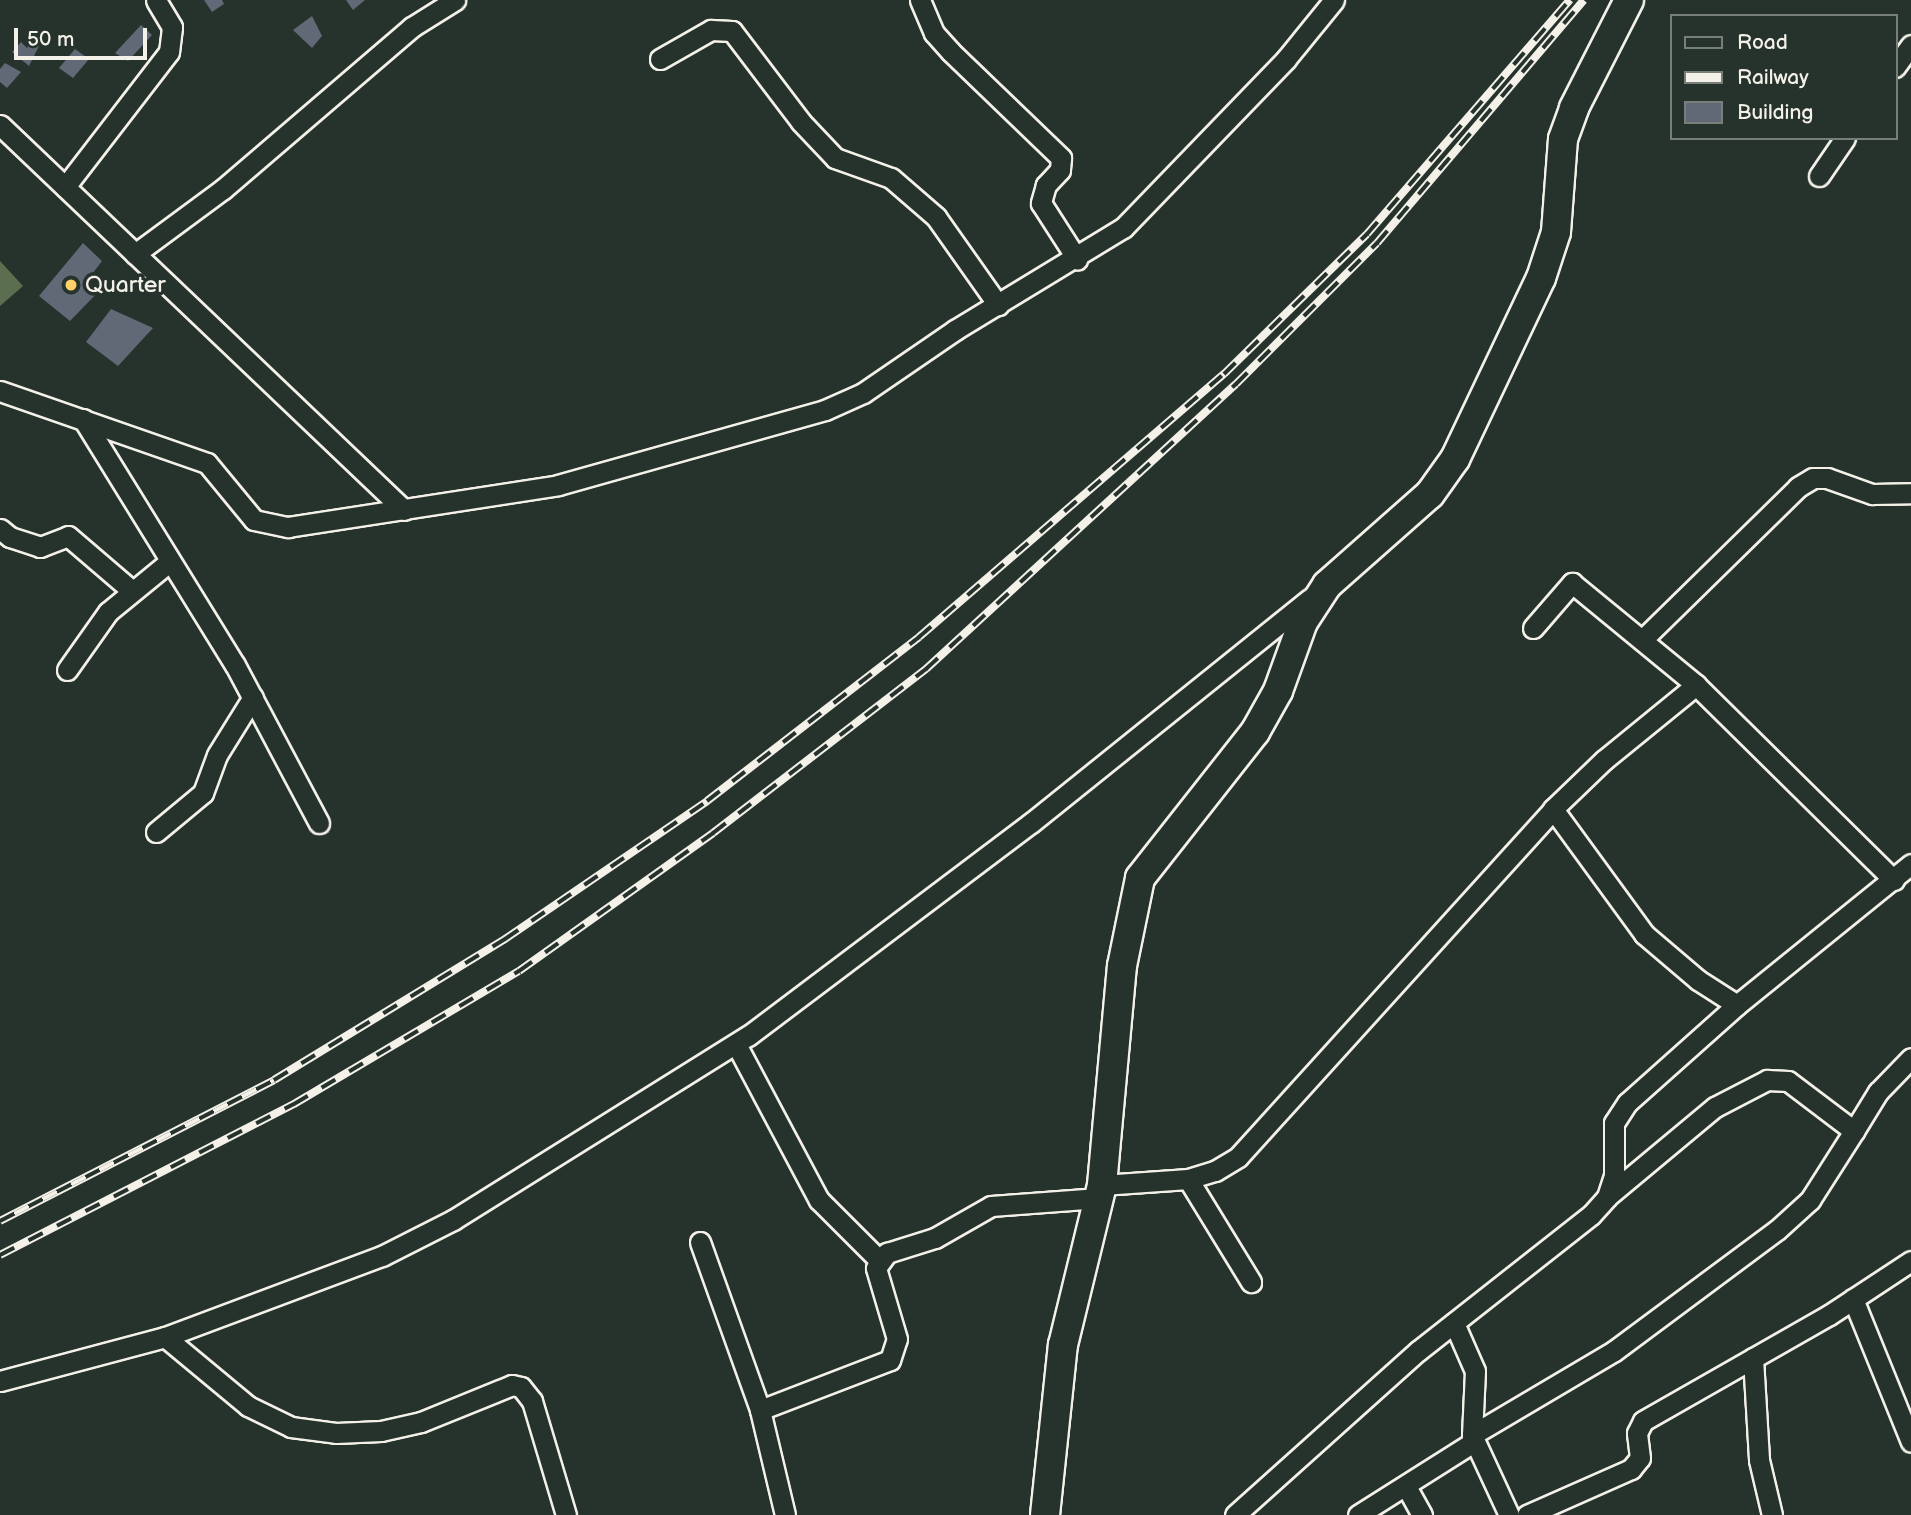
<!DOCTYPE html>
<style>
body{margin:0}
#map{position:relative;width:1911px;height:1515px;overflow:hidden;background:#26332d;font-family:"Balsamiq Sans",sans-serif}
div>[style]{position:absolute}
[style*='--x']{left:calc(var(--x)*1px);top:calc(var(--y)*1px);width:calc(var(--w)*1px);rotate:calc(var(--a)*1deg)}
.green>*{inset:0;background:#5c6e50}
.building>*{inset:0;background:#616876}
.roads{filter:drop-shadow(2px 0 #f4f1e8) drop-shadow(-2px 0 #f4f1e8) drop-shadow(0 2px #f4f1e8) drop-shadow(0 -2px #f4f1e8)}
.minor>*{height:19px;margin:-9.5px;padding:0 9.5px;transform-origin:9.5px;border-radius:9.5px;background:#26332d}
.secondary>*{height:28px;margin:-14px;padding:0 14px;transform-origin:14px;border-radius:14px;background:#26332d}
.rail>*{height:8px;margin-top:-4px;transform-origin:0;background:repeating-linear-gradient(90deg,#26332d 0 16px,#f4f1e8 0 32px);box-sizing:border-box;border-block:2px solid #f4f1e8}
.dots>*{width:19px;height:19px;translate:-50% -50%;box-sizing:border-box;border:4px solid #26332d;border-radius:50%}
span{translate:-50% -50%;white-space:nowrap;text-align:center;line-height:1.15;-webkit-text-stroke:7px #26332d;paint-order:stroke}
.poi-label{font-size:23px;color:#f4f1e8}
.left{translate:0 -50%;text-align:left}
.legend{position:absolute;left:1670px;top:14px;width:228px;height:126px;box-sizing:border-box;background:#26332d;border:2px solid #787f78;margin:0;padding:9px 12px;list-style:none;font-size:21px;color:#f4f1e8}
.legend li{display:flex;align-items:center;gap:14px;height:35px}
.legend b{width:35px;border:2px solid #787f78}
.scale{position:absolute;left:14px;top:28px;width:133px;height:32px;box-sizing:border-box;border:4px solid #f4f1e8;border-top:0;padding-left:9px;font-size:21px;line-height:24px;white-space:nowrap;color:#f4f1e8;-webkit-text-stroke:5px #26332d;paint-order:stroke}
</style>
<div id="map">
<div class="green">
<div style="clip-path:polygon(0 261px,23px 286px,0 306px)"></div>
</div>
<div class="building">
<div style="clip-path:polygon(204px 0,222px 0,224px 4px,212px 12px)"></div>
<div style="clip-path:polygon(346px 0,365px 0,353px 10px)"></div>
<div style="clip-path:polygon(312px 16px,322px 36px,312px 48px,293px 30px)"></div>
<div style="clip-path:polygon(141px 25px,152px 35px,128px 61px,115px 53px)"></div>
<div style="clip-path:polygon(33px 40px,39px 46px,29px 66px,12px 52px,21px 42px,27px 48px)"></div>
<div style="clip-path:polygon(75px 49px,89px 59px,73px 78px,59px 68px)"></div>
<div style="clip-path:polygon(5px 63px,21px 72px,7px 88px,0 82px,0 69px)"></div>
<div style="clip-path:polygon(83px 243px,102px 261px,86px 282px,101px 289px,70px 321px,39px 296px)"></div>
<div style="clip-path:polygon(111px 309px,153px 328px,118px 366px,86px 342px)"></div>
</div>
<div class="roads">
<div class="minor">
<div style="--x:920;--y:0;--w:36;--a:67"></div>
<div style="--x:934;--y:33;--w:25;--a:48"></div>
<div style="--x:951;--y:52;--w:153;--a:43.9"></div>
<div style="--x:1061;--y:158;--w:12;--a:95"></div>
<div style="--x:1060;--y:170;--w:21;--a:133"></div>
<div style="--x:1046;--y:185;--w:19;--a:106"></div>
<div style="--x:1041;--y:203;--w:67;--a:57.3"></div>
<div style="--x:660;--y:59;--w:59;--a:-29.6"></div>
<div style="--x:711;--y:30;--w:21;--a:3"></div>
<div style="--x:732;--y:31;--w:114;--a:52.8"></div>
<div style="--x:801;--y:122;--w:50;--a:46.6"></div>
<div style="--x:835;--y:158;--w:59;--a:19.7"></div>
<div style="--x:891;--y:178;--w:60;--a:40.9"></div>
<div style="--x:936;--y:217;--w:108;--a:54.8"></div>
<div style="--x:1895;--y:67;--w:27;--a:-54"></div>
<div style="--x:0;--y:125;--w:558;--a:43.62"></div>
<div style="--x:1819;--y:176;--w:46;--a:-55.6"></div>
<div style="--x:65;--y:187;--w:170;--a:-52.4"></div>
<div style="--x:169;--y:52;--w:25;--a:-83"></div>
<div style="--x:172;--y:27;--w:31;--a:-121"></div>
<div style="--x:135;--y:254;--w:109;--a:-36.5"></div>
<div style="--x:223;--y:189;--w:249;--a:-40.6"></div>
<div style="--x:412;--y:27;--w:51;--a:-32.1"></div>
<div style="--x:0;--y:391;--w:219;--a:19.2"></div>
<div style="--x:207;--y:463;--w:74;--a:50.5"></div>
<div style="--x:254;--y:520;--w:35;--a:12"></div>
<div style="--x:288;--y:527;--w:273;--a:-8.8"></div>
<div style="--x:558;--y:485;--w:277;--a:-15.7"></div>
<div style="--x:825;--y:410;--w:42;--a:-24.1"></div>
<div style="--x:863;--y:393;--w:112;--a:-34.4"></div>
<div style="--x:955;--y:330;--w:197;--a:-31.3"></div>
<div style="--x:1123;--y:228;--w:235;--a:-46"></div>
<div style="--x:1286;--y:59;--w:76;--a:-50.9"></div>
<div style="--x:83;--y:419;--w:289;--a:58.3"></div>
<div style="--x:235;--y:665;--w:179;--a:62"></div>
<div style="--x:0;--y:529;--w:13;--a:39"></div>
<div style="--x:10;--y:537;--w:32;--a:18"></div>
<div style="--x:40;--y:547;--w:30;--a:-21"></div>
<div style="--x:68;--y:536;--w:83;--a:40.6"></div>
<div style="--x:1533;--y:628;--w:60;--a:-49.1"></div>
<div style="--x:1572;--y:583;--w:161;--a:39.4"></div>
<div style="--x:1642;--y:640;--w:219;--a:-44.4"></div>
<div style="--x:1798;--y:487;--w:17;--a:-31"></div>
<div style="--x:1813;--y:478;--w:14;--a:0"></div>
<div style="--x:1827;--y:478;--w:48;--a:19.6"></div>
<div style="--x:1872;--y:494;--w:39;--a:-1"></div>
<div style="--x:67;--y:670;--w:71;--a:-54.7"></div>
<div style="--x:108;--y:612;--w:79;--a:-39.3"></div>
<div style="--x:1553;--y:809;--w:155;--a:53.9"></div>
<div style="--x:1644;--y:934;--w:71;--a:40.4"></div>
<div style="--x:1698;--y:980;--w:46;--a:32.7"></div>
<div style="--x:156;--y:832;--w:61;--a:-39.7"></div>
<div style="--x:203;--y:793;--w:40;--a:-69.8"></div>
<div style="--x:217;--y:755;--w:68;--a:-58.2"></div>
<div style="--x:736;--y:1044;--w:177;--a:62"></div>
<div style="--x:819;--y:1200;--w:85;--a:45"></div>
<div style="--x:1188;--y:1179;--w:121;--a:58.5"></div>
<div style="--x:1102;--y:1185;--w:86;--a:-4"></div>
<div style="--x:1188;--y:1179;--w:28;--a:-17"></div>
<div style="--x:1215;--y:1171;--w:27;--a:-31"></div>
<div style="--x:1238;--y:1157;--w:469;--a:-47.8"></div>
<div style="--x:1553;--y:809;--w:71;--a:-43.9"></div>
<div style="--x:1604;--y:760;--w:119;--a:-39.2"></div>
<div style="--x:1696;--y:685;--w:278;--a:44.6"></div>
<div style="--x:1608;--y:1196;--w:139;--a:-39.8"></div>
<div style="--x:1715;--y:1107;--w:59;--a:-27.4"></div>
<div style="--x:1767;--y:1080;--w:21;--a:3"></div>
<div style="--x:1788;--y:1081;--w:83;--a:37.1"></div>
<div style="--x:1854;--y:1131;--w:46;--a:-58.4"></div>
<div style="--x:1878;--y:1092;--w:47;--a:-45.9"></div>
<div style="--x:700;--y:1242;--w:178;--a:70.3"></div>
<div style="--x:760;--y:1410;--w:108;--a:76.6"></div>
<div style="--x:1853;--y:1299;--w:154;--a:67.9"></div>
<div style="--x:1454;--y:1323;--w:52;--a:66.4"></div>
<div style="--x:1475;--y:1371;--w:64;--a:92.7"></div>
<div style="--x:1472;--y:1435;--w:88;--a:65.2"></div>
<div style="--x:165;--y:1337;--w:108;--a:39.7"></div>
<div style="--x:248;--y:1406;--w:48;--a:26"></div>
<div style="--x:291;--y:1427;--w:45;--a:7.6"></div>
<div style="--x:336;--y:1433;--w:45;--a:-2.5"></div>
<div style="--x:381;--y:1431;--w:41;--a:-12.7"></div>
<div style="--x:421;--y:1422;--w:98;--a:-22.1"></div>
<div style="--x:512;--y:1385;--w:9;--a:13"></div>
<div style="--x:521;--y:1387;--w:18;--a:52"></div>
<div style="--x:532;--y:1401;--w:119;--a:73.4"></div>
<div style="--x:1753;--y:1358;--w:102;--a:86.6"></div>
<div style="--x:1759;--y:1460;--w:57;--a:76.7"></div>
<div style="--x:0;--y:1381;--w:171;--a:-14.9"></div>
<div style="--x:165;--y:1337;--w:232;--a:-20.5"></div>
<div style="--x:382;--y:1256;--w:80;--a:-26.9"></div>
<div style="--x:453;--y:1220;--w:348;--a:-32"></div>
<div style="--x:748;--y:1036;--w:354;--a:-37"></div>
<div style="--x:1031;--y:823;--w:358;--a:-38.8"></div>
<div style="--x:760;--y:1410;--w:139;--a:-21"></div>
<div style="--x:890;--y:1360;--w:22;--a:-72"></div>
<div style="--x:897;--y:1339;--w:74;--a:-106.5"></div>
<div style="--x:876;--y:1268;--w:19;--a:-54"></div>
<div style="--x:887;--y:1253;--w:50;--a:-17.4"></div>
<div style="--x:935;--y:1238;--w:64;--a:-29.7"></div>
<div style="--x:991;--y:1206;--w:108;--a:-4.2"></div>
<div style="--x:1472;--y:1435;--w:165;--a:-30.6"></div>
<div style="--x:1614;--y:1351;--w:203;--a:-36.6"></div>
<div style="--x:1777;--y:1230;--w:45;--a:-42.3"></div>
<div style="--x:1810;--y:1200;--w:82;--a:-57.5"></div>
<div style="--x:1407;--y:1488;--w:31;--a:61"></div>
<div style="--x:1235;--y:1515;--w:246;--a:-41.9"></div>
<div style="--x:1418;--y:1351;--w:220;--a:-38.2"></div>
<div style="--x:1591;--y:1215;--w:24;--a:-48"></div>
<div style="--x:1607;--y:1197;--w:22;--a:-72"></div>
<div style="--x:1614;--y:1176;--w:53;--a:-90"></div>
<div style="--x:1614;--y:1123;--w:24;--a:-57"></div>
<div style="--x:1627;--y:1103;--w:147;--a:-41.7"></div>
<div style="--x:1737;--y:1005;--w:224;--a:-39"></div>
<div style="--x:1358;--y:1515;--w:138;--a:-32.3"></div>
<div style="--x:1527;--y:1515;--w:114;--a:-23.9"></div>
<div style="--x:1631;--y:1469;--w:14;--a:-51"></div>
<div style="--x:1640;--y:1458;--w:25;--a:-97"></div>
<div style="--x:1637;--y:1433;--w:13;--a:-63"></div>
<div style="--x:1643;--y:1421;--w:214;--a:-29.7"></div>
<div style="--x:1829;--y:1315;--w:98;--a:-33.4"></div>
</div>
<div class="secondary">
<div style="--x:1045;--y:1515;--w:171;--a:-84"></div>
<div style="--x:1063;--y:1345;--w:165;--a:-76.3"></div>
<div style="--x:1102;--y:1185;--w:220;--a:-84.8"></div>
<div style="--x:1122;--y:966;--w:90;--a:-78.4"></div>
<div style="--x:1140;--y:878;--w:186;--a:-51.8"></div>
<div style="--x:1255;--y:732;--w:47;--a:-60.7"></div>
<div style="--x:1278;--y:691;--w:73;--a:-70.1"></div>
<div style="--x:1303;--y:622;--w:44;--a:-57"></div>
<div style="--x:1327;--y:585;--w:137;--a:-41.5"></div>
<div style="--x:1430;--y:494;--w:43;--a:-54.5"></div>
<div style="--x:1455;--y:459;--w:200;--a:-64.6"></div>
<div style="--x:1541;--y:278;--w:48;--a:-71.9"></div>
<div style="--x:1556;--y:232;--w:93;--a:-85.7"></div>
<div style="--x:1563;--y:139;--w:33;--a:-70"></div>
<div style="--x:1574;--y:108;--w:121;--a:-63"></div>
</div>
</div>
<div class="rail">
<div style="--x:0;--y:1221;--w:308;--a:-27.2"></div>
<div style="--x:274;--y:1080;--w:271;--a:-31.4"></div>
<div style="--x:505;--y:939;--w:245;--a:-34.3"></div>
<div style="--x:707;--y:801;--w:268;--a:-37.7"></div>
<div style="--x:919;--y:637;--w:403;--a:-40.8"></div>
<div style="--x:1224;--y:374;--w:200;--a:-44.4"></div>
<div style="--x:1367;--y:234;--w:310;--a:-49.1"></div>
<div style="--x:0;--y:1255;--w:331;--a:-27.2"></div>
<div style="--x:294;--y:1104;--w:261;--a:-30.6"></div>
<div style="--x:519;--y:971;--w:238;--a:-35.4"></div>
<div style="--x:713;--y:833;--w:269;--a:-37.6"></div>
<div style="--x:926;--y:669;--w:421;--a:-42.6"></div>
<div style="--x:1236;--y:384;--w:199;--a:-45"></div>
<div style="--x:1377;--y:243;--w:319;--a:-49.6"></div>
</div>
<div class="dots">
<div style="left:71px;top:285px;background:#ffd166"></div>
</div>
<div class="poi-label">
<span class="left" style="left:85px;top:285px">Quarter</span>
</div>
<ul class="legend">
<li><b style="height:9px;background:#26332d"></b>Road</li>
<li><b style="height:9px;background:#f4f1e8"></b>Railway</li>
<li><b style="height:19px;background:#616876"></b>Building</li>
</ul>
<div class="scale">50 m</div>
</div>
